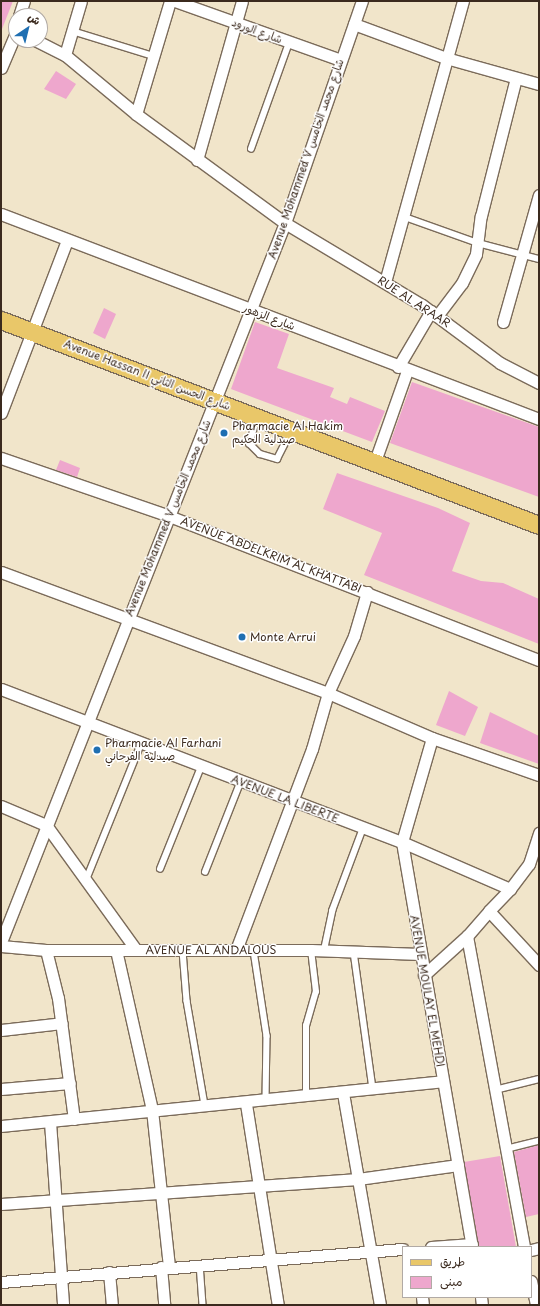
<!DOCTYPE html>
<meta charset="utf-8">
<style>
body{margin:0}
#map{position:relative;width:540px;height:1306px;overflow:hidden;background:#f1e5ca;font-family:"Playpen Sans","Playpen Sans Arabic",sans-serif}
div>[style]{position:absolute}
[style*='--x']{left:calc(var(--x)*1px);top:calc(var(--y)*1px);width:calc(var(--w)*1px);rotate:calc(var(--a)*1deg)}
.building>*{inset:0;background:#eea7cd}
.roads{filter:drop-shadow(1px 0 #7b6b5a) drop-shadow(-1px 0 #7b6b5a) drop-shadow(0 1px #7b6b5a) drop-shadow(0 -1px #7b6b5a)}
.lane>*{height:5.5px;margin:-2.75px;padding:0 2.75px;transform-origin:2.75px;border-radius:2.75px;background:#fff}
.street>*{height:11px;margin:-5.5px;padding:0 5.5px;transform-origin:5.5px;border-radius:5.5px;background:#fff}
.primary>*{height:17px;margin:-8.5px;padding:0 8.5px;transform-origin:8.5px;border-radius:8.5px;background:#e9c769}
.dots>*{width:11px;height:11px;translate:-50% -50%;box-sizing:border-box;border:2px solid #fff;border-radius:50%}
span{translate:-50% -50%;white-space:nowrap;text-align:center;line-height:1.15;-webkit-text-stroke:3px #fff;paint-order:stroke}
.street-label{font-size:11px;color:#3b2a1e}
.poi-label{font-size:11px;color:#3b2a1e}
.left{translate:0 -50%;text-align:left}
.frame{position:absolute;inset:0;border:2px solid #3b2a1e;pointer-events:none}
.legend{position:absolute;left:402px;top:1246px;width:130px;height:52px;box-sizing:border-box;background:#fff;border:1px solid #b1aaa5;margin:0;padding:5px 7px;list-style:none;font-size:12px;color:#3b2a1e}
.legend li{display:flex;align-items:center;gap:8px;height:20px}
.legend b{width:20px;border:1px solid #b1aaa5}
.north{position:absolute;left:8px;top:8px;width:40px;height:40px;box-sizing:border-box;background:#fff;border:1px solid #b1aaa5;border-radius:50%;rotate:35deg;font-size:11px;font-weight:700;line-height:16px;text-align:center;color:#3b2a1e}
.north::after{content:'';display:block;margin:auto;width:14px;height:18px;background:#1f6fb2;clip-path:polygon(50% 0,100% 100%,50% 72%,0 100%)}
</style>
<div id="map">
<div class="building">
<div style="clip-path:polygon(1px 1px,13px 1px,2px 29px,1px 29px)"></div>
<div style="clip-path:polygon(56px 71px,76px 84px,66px 99px,44px 89px)"></div>
<div style="clip-path:polygon(104px 308px,116px 314px,105px 339px,93px 333px)"></div>
<div style="clip-path:polygon(255px 322px,289px 334px,277px 368px,334px 388px,330px 397px,347px 404px,350px 397px,385px 411px,372px 442px,231px 389px)"></div>
<div style="clip-path:polygon(412px 382px,539px 427px,539px 497px,390px 443px)"></div>
<div style="clip-path:polygon(60px 460px,80px 468px,77px 477px,56px 470px)"></div>
<div style="clip-path:polygon(337px 473px,438px 508px,470px 523px,452px 571px,481px 581px,503px 583px,539px 599px,539px 644px,364px 575px,382px 533px,323px 509px)"></div>
<div style="clip-path:polygon(449px 691px,478px 707px,465px 736px,436px 725px)"></div>
<div style="clip-path:polygon(490px 712px,539px 736px,539px 764px,480px 743px)"></div>
<div style="clip-path:polygon(539px 1145px,539px 1214px,526px 1217px,514px 1152px)"></div>
<div style="clip-path:polygon(500px 1156px,516px 1247px,479px 1247px,464px 1162px)"></div>
</div>
<div class="roads">
<div class="lane">
<div style="--x:72;--y:31;--w:86;--a:17"></div>
<div style="--x:251;--y:149;--w:113;--a:-70.3"></div>
<div style="--x:405;--y:217;--w:77;--a:19.6"></div>
<div style="--x:478;--y:243;--w:63;--a:14.7"></div>
<div style="--x:257;--y:419;--w:26;--a:106"></div>
<div style="--x:250;--y:444;--w:14;--a:45"></div>
<div style="--x:260;--y:454;--w:18;--a:16"></div>
<div style="--x:277;--y:459;--w:30;--a:-63"></div>
<div style="--x:160;--y:869;--w:110;--a:-68.1"></div>
<div style="--x:205;--y:872;--w:96;--a:-68.5"></div>
<div style="--x:86;--y:880;--w:147;--a:-68"></div>
<div style="--x:324;--y:950;--w:40;--a:-78"></div>
<div style="--x:332;--y:911;--w:89;--a:-69.5"></div>
<div style="--x:183;--y:951;--w:50;--a:85.4"></div>
<div style="--x:187;--y:1001;--w:106;--a:80.2"></div>
<div style="--x:254;--y:951;--w:86;--a:81.3"></div>
<div style="--x:267;--y:1036;--w:63;--a:90.9"></div>
<div style="--x:354;--y:952;--w:138;--a:82.1"></div>
<div style="--x:495;--y:1090;--w:45;--a:-14"></div>
<div style="--x:306;--y:1096;--w:70;--a:-90"></div>
<div style="--x:306;--y:1026;--w:35;--a:-74"></div>
<div style="--x:316;--y:992;--w:42;--a:-96.8"></div>
<div style="--x:506;--y:1149;--w:34;--a:-14"></div>
<div style="--x:200;--y:1264;--w:41;--a:85.8"></div>
</div>
<div class="street">
<div style="--x:170;--y:1;--w:118;--a:106.7"></div>
<div style="--x:136;--y:114;--w:185;--a:36.2"></div>
<div style="--x:285;--y:223;--w:160;--a:30.9"></div>
<div style="--x:422;--y:305;--w:97;--a:36.6"></div>
<div style="--x:500;--y:363;--w:44;--a:27.1"></div>
<div style="--x:175;--y:1;--w:176;--a:19.6"></div>
<div style="--x:19;--y:16;--w:16;--a:-72"></div>
<div style="--x:354;--y:24;--w:98;--a:20.3"></div>
<div style="--x:446;--y:58;--w:97;--a:15.6"></div>
<div style="--x:35;--y:40;--w:34;--a:27"></div>
<div style="--x:65;--y:55;--w:92;--a:39.7"></div>
<div style="--x:65;--y:55;--w:56;--a:-73.5"></div>
<div style="--x:1;--y:68;--w:38;--a:-67"></div>
<div style="--x:197;--y:160;--w:165;--a:-74.2"></div>
<div style="--x:1;--y:214;--w:576;--a:20.86"></div>
<div style="--x:385;--y:282;--w:292;--a:-74.5"></div>
<div style="--x:437;--y:316;--w:41;--a:-52.9"></div>
<div style="--x:462;--y:283;--w:32;--a:-64"></div>
<div style="--x:476;--y:254;--w:38;--a:-83"></div>
<div style="--x:481;--y:216;--w:142;--a:-75.8"></div>
<div style="--x:503;--y:322;--w:132;--a:-74.2"></div>
<div style="--x:398;--y:367;--w:65;--a:-59.5"></div>
<div style="--x:1;--y:413;--w:185;--a:-69.1"></div>
<div style="--x:1;--y:458;--w:178;--a:19"></div>
<div style="--x:169;--y:516;--w:397;--a:21.3"></div>
<div style="--x:374;--y:464;--w:99;--a:-70.5"></div>
<div style="--x:1;--y:572;--w:349;--a:20.3"></div>
<div style="--x:328;--y:693;--w:113;--a:23.4"></div>
<div style="--x:432;--y:738;--w:113;--a:19.1"></div>
<div style="--x:1;--y:689;--w:429;--a:20.9"></div>
<div style="--x:402;--y:842;--w:118;--a:23.5"></div>
<div style="--x:510;--y:889;--w:31;--a:-53"></div>
<div style="--x:529;--y:864;--w:33;--a:-72"></div>
<div style="--x:432;--y:738;--w:108;--a:106.1"></div>
<div style="--x:402;--y:842;--w:411;--a:80.2"></div>
<div style="--x:1;--y:806;--w:49;--a:22.9"></div>
<div style="--x:46;--y:825;--w:154;--a:54.2"></div>
<div style="--x:510;--y:889;--w:30;--a:134"></div>
<div style="--x:489;--y:911;--w:74;--a:47.2"></div>
<div style="--x:489;--y:911;--w:33;--a:131"></div>
<div style="--x:467;--y:936;--w:316;--a:79.6"></div>
<div style="--x:1;--y:942;--w:773;--a:-68.45"></div>
<div style="--x:285;--y:223;--w:235;--a:-70.9"></div>
<div style="--x:1;--y:946;--w:45;--a:5.1"></div>
<div style="--x:46;--y:950;--w:265;--a:0"></div>
<div style="--x:311;--y:950;--w:109;--a:2.1"></div>
<div style="--x:46;--y:950;--w:49;--a:76"></div>
<div style="--x:58;--y:998;--w:122;--a:82.5"></div>
<div style="--x:116;--y:950;--w:164;--a:77.3"></div>
<div style="--x:152;--y:1110;--w:157;--a:83.8"></div>
<div style="--x:236;--y:950;--w:215;--a:-69.3"></div>
<div style="--x:312;--y:749;--w:58;--a:-74.1"></div>
<div style="--x:328;--y:693;--w:63;--a:-65.5"></div>
<div style="--x:354;--y:636;--w:46;--a:-73.5"></div>
<div style="--x:424;--y:975;--w:58;--a:-42.2"></div>
<div style="--x:1;--y:1030;--w:61;--a:-6.5"></div>
<div style="--x:1;--y:1089;--w:69;--a:-5"></div>
<div style="--x:343;--y:1093;--w:215;--a:80.1"></div>
<div style="--x:246;--y:1104;--w:204;--a:81"></div>
<div style="--x:50;--y:1122;--w:183;--a:85.9"></div>
<div style="--x:1;--y:1126;--w:443;--a:-5.8"></div>
<div style="--x:1;--y:1204;--w:358;--a:-4"></div>
<div style="--x:358;--y:1179;--w:101;--a:-8"></div>
<div style="--x:431;--y:1247;--w:41;--a:-4.2"></div>
<div style="--x:531;--y:1250;--w:8;--a:-14"></div>
<div style="--x:161;--y:1267;--w:38;--a:85"></div>
<div style="--x:109;--y:1272;--w:33;--a:85"></div>
<div style="--x:531;--y:1281;--w:25;--a:78"></div>
<div style="--x:1;--y:1282;--w:403;--a:-4.7"></div>
<div style="--x:422;--y:1297;--w:8;--a:83"></div>
<div style="--x:481;--y:1297;--w:8;--a:83"></div>
</div>
<div class="primary">
<div style="--x:1;--y:320;--w:576;--a:20.86"></div>
</div>
</div>
<div class="dots">
<div style="left:224px;top:433px;background:#1f6fb2"></div>
<div style="left:242px;top:637px;background:#1f6fb2"></div>
<div style="left:97px;top:750px;background:#1f6fb2"></div>
</div>
<div class="street-label">
<span style="left:257px;top:31px;rotate:20deg">شارع الورود</span>
<span style="left:306px;top:159px;rotate:-71deg">Avenue Mohammed V شارع محمد الخامس</span>
<span style="left:414px;top:302px;rotate:33deg">RUE AL ARAAR</span>
<span style="left:269px;top:317px;rotate:21deg">شارع الزهور</span>
<span style="left:147px;top:375px;rotate:21deg">Avenue Hassan II شارع الحسن الثاني</span>
<span style="left:168px;top:518px;rotate:-68deg">Avenue Mohammed V شارع محمد الخامس</span>
<span style="left:271px;top:555px;rotate:21deg">AVENUE ABDELKRIM AL KHATTABI</span>
<span style="left:285px;top:799px;rotate:21deg">AVENUE LA LIBERTE</span>
<span style="left:211px;top:950px">AVENUE AL ANDALOUS</span>
<span style="left:427px;top:991px;rotate:80deg">AVENUE MOULAY EL MEHDI</span>
</div>
<div class="poi-label">
<span class="left" style="left:232px;top:433px">Pharmacie Al Hakim<br>صيدلية الحكيم</span>
<span class="left" style="left:250px;top:637px">Monte Arrui</span>
<span class="left" style="left:105px;top:750px">Pharmacie Al Farhani<br>صيدلية الفرحاني</span>
</div>
<div class="frame"></div>
<ul class="legend">
<li><b style="height:5px;background:#e9c769"></b>طريق</li>
<li><b style="height:11px;background:#eea7cd"></b>مبنى</li>
</ul>
<div class="north">ش</div>
</div>
